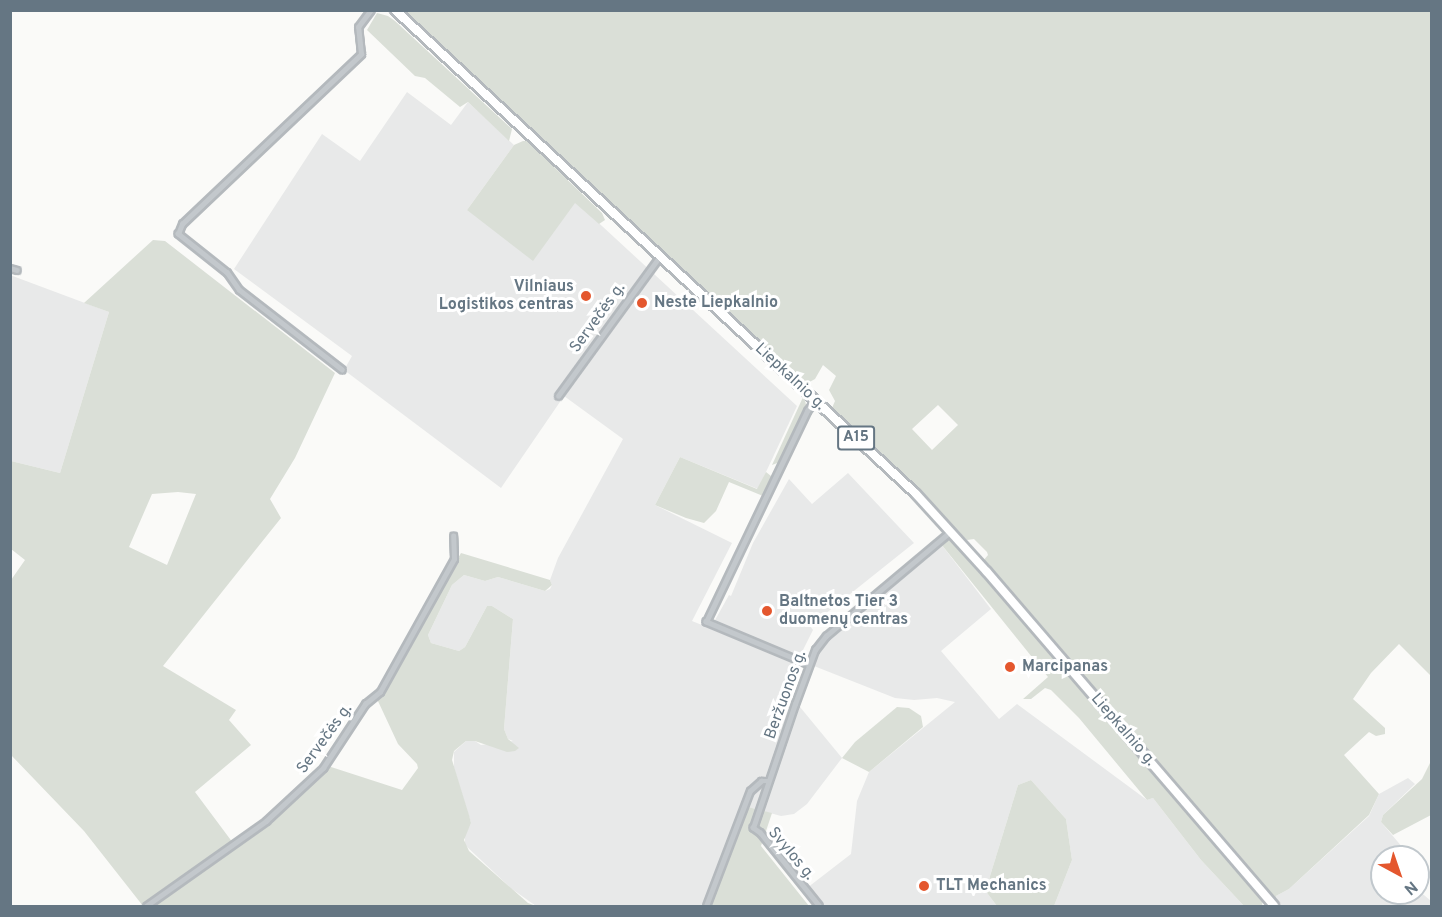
<!DOCTYPE html>
<meta charset="utf-8">
<style>
body{margin:0}
#map{position:relative;width:1442px;height:917px;overflow:hidden;background:#fafaf8;font-family:Overpass,sans-serif}
div>[style]{position:absolute}
[style*='--x']{left:calc(var(--x)*1px);top:calc(var(--y)*1px);width:calc(var(--w)*1px);rotate:calc(var(--a)*1deg)}
.built>*{inset:0;background:#e8e9e9}
.green>*{inset:0;background:#dadfd7}
.roads{filter:drop-shadow(2px 0 #b4b9bd) drop-shadow(-2px 0 #b4b9bd) drop-shadow(0 2px #b4b9bd) drop-shadow(0 -2px #b4b9bd)}
.minor>*{height:4.5px;margin:-2.25px;padding:0 2.25px;transform-origin:2.25px;border-radius:2.25px;background:#c3c8cc}
.trunk>*{height:8px;margin:-4px;padding:0 4px;transform-origin:4px;border-radius:4px;background:#fff}
.dots>*{width:16px;height:16px;translate:-50% -50%;box-sizing:border-box;border:3px solid #fff;border-radius:50%}
span{translate:-50% -50%;white-space:nowrap;text-align:center;line-height:1.15;-webkit-text-stroke:6px #fff;paint-order:stroke}
.shield-label span{padding:2px 4px;background:#fff;border:2px solid;border-radius:4px;-webkit-text-stroke-width:0}
.shield-label{font-size:15px;color:#657683;font-weight:700}
.poi-label{font-size:16px;color:#657683;font-weight:700}
.right{translate:-100% -50%;text-align:right}
.left{translate:0 -50%;text-align:left}
.street-label{font-size:16px;color:#657683}
.frame{position:absolute;inset:0;border:12px solid #657683;pointer-events:none}
.north{position:absolute;left:1370px;top:845px;width:60px;height:60px;box-sizing:border-box;background:#fff;border:2px solid #c1c8cd;border-radius:50%;rotate:140deg;font-size:16px;font-weight:700;line-height:24px;text-align:center;color:#657683}
.north::after{content:'';display:block;margin:auto;width:21px;height:27px;background:#e4572e;clip-path:polygon(50% 0,100% 100%,50% 72%,0 100%)}
</style>
<div id="map">
<div class="built">
<div style="clip-path:polygon(407px 92px,451px 125px,468px 102px,514px 145px,467px 210px,576px 202px,797px 406px,758px 489px,680px 457px,655px 505px,732px 543px,692px 621px,795px 663px,786px 690px,842px 758px,807px 804px,794px 814px,781px 816px,748px 807px,709px 906px,536px 906px,512px 889px,465px 845px,465px 835px,471px 823px,454px 768px,454px 752px,466px 741px,475px 741px,481px 745px,513px 741px,508px 739px,504px 729px,513px 619px,492px 606px,487px 606px,465px 647px,459px 651px,431px 643px,428px 635px,452px 585px,464px 575px,485px 581px,498px 577px,545px 591px,550px 589px,552px 585px,550px 580px,558px 558px,623px 439px,564px 396px,501px 488px,344px 370px,352px 356px,234px 269px,322px 134px,360px 161px)"></div>
<div style="clip-path:polygon(10px 275px,109px 312px,60px 473px,11px 461px)"></div>
<div style="clip-path:polygon(848px 473px,914px 543px,810px 626px,813px 630px,799px 658px,714px 622px,729px 595px,731px 596px,753px 543px,789px 479px,812px 504px)"></div>
<div style="clip-path:polygon(941px 544px,991px 609px,941px 651px,999px 719px,1017px 704px,1147px 800px,1153px 798px,1201px 860px,1244px 906px,1054px 906px,1072px 860px,1066px 819px,1031px 780px,1018px 785px,990px 876px,987px 893px,997px 906px,822px 906px,807px 888px,851px 854px,857px 801px,869px 772px,955px 702px,937px 698px,914px 700px,895px 698px,814px 666px,823px 645px)"></div>
<div style="clip-path:polygon(1408px 778px,1415px 784px,1383px 815px,1381px 822px,1403px 848px,1399px 857px,1382px 857px,1382px 893px,1418px 893px,1418px 890px,1431px 901px,1431px 906px,1279px 906px,1275px 901px,1276px 896px,1289px 889px,1369px 816px,1379px 794px)"></div>
</div>
<div class="green">
<div style="clip-path:polygon(evenodd,401px 11px,1431px 11px,1431px 676px,1399px 644px,1371px 673px,1353px 699px,1385px 728px,1385px 734px,1376px 736px,1369px 732px,1344px 755px,1379px 794px,1369px 815px,1289px 889px,1276px 896px,1275px 901px,983px 561px,988px 555px,987px 552px,974px 539px,967px 540px,922px 493px,832px 408px,835px 401px,829px 390px,836px 376px,823px 365px,815px 379px,806px 384px,401px 11px,938px 405px,958px 425px,932px 450px,912px 429px,938px 405px)"></div>
<div style="clip-path:polygon(377px 13px,388px 16px,395px 21px,512px 129px,509px 141px,468px 102px,460px 107px,425px 78px,415px 76px,367px 30px)"></div>
<div style="clip-path:polygon(523px 141px,527px 141px,602px 213px,605px 220px,599px 224px,575px 203px,533px 261px,467px 210px,514px 145px)"></div>
<div style="clip-path:polygon(evenodd,153px 240px,165px 241px,335px 373px,295px 458px,270px 499px,281px 518px,163px 666px,236px 710px,229px 720px,251px 745px,195px 792px,233px 843px,143px 906px,84px 831px,11px 755px,11px 580px,25px 560px,11px 549px,11px 461px,60px 473px,109px 312px,84px 303px,153px 240px,178px 492px,196px 494px,167px 565px,129px 547px,152px 494px,178px 492px)"></div>
<div style="clip-path:polygon(804px 395px,806px 405px,780px 462px,772px 465px)"></div>
<div style="clip-path:polygon(680px 457px,757px 489px,766px 472px,771px 476px,771px 481px,763px 496px,729px 482px,716px 511px,704px 523px,686px 518px,655px 505px)"></div>
<div style="clip-path:polygon(951px 539px,1263px 899px,1262px 906px,1244px 906px,1201px 860px,1153px 798px,1147px 800px,1079px 718px,1051px 690px,1045px 688px,1031px 699px,1023px 699px,1048px 677px,941px 544px)"></div>
<div style="clip-path:polygon(461px 553px,550px 580px,552px 585px,545px 591px,498px 577px,485px 581px,464px 575px,452px 585px,428px 635px,431px 643px,459px 651px,465px 647px,487px 606px,492px 606px,513px 619px,504px 729px,508px 739px,519px 748px,515px 751px,507px 752px,475px 741px,466px 741px,454px 751px,452px 760px,469px 815px,471px 823px,464px 840px,469px 851px,528px 903px,536px 906px,150px 906px,266px 824px,328px 766px,402px 790px,418px 768px,417px 764px,398px 744px,377px 699px)"></div>
<div style="clip-path:polygon(897px 707px,909px 708px,921px 716px,923px 727px,869px 772px,842px 758px,855px 742px)"></div>
<div style="clip-path:polygon(1431px 761px,1431px 815px,1393px 835px,1381px 822px,1383px 815px,1422px 779px)"></div>
<div style="clip-path:polygon(1031px 780px,1066px 819px,1072px 860px,1054px 906px,997px 906px,987px 893px,990px 876px,1018px 785px)"></div>
<div style="clip-path:polygon(748px 807px,772px 813px,761px 846px,809px 906px,709px 906px)"></div>
</div>
<div class="roads">
<div class="minor">
<div style="--x:10;--y:268;--w:7;--a:16"></div>
<div style="--x:342;--y:370;--w:130;--a:-142.2"></div>
<div style="--x:239;--y:290;--w:21;--a:-125"></div>
<div style="--x:227;--y:273;--w:63;--a:-141.5"></div>
<div style="--x:178;--y:234;--w:11;--a:-68"></div>
<div style="--x:182;--y:224;--w:247;--a:-43.5"></div>
<div style="--x:361;--y:54;--w:27;--a:-96"></div>
<div style="--x:358;--y:27;--w:21;--a:-53"></div>
<div style="--x:558;--y:396;--w:173;--a:-53.9"></div>
<div style="--x:809;--y:665;--w:112;--a:-157.3"></div>
<div style="--x:706;--y:622;--w:234;--a:-64.4"></div>
<div style="--x:807;--y:411;--w:14;--a:-54"></div>
<div style="--x:146;--y:906;--w:147;--a:-35.3"></div>
<div style="--x:266;--y:821;--w:78;--a:-42.9"></div>
<div style="--x:323;--y:768;--w:77;--a:-56.7"></div>
<div style="--x:365;--y:704;--w:19;--a:-39"></div>
<div style="--x:380;--y:692;--w:152;--a:-60.9"></div>
<div style="--x:454;--y:559;--w:23;--a:-92"></div>
<div style="--x:706;--y:906;--w:123;--a:-69.1"></div>
<div style="--x:750;--y:791;--w:15;--a:-42"></div>
<div style="--x:761;--y:781;--w:7;--a:0"></div>
<div style="--x:819;--y:906;--w:94;--a:-128.9"></div>
<div style="--x:760;--y:833;--w:9;--a:-144"></div>
<div style="--x:753;--y:828;--w:131;--a:-71.3"></div>
<div style="--x:795;--y:704;--w:58;--a:-69.7"></div>
<div style="--x:815;--y:650;--w:18;--a:-52"></div>
<div style="--x:826;--y:636;--w:163;--a:-40"></div>
</div>
<div class="trunk">
<div style="--x:395;--y:10;--w:711;--a:42.89"></div>
<div style="--x:916;--y:494;--w:105;--a:47.7"></div>
<div style="--x:987;--y:572;--w:440;--a:49.3"></div>
</div>
</div>
<div class="dots">
<div style="left:586px;top:296px;background:#e4572e"></div>
<div style="left:642px;top:303px;background:#e4572e"></div>
<div style="left:767px;top:611px;background:#e4572e"></div>
<div style="left:1010px;top:667px;background:#e4572e"></div>
<div style="left:924px;top:886px;background:#e4572e"></div>
</div>
<div class="shield-label">
<span style="left:856px;top:438px">A15</span>
</div>
<div class="poi-label">
<span class="right" style="left:574px;top:296px">Vilniaus<br>Logistikos centras</span>
<span class="left" style="left:654px;top:303px">Neste Liepkalnio</span>
<span class="left" style="left:779px;top:611px">Baltnetos Tier 3<br>duomenų centras</span>
<span class="left" style="left:1022px;top:667px">Marcipanas</span>
<span class="left" style="left:936px;top:886px">TLT Mechanics</span>
</div>
<div class="street-label">
<span style="left:598px;top:318px;rotate:-54deg">Servečės g.</span>
<span style="left:790px;top:377px;rotate:43deg">Liepkalnio g.</span>
<span style="left:786px;top:695px;rotate:-70deg">Beržuonos g.</span>
<span style="left:1123px;top:730px;rotate:49deg">Liepkalnio g.</span>
<span style="left:325px;top:739px;rotate:-54deg">Servečės g.</span>
<span style="left:791px;top:854px;rotate:50deg">Svylos g.</span>
</div>
<div class="frame"></div>
<div class="north">N</div>
</div>
